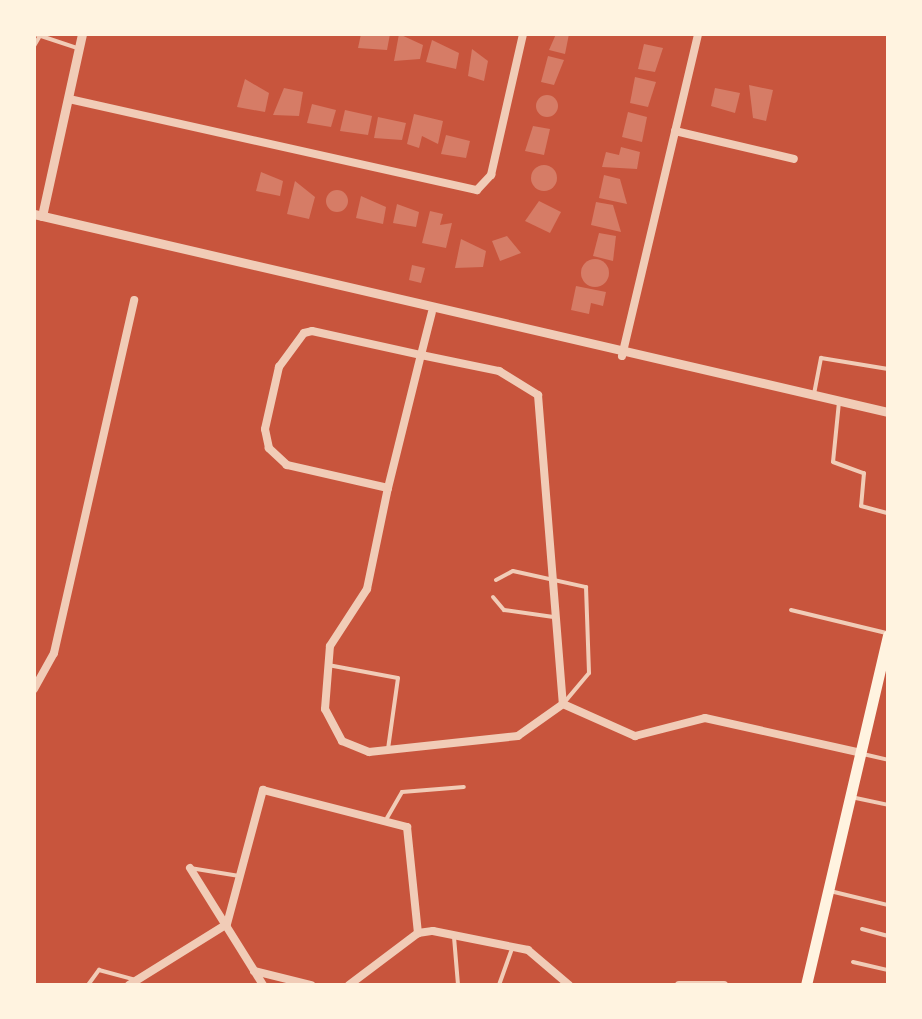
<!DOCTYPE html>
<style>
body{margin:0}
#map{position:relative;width:922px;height:1019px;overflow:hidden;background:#c8553d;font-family:Barlow,sans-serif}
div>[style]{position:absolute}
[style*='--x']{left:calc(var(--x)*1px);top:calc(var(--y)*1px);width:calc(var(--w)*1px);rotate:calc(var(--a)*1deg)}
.building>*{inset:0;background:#d67c66}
.round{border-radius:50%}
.service>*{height:4px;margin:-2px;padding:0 2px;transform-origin:2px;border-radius:2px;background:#f1ccb7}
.minor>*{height:8px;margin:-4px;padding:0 4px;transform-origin:4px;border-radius:4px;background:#f1ccb7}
.tertiary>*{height:9px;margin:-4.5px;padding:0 4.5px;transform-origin:4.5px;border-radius:4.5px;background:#f1ccb7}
.secondary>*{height:11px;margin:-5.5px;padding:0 5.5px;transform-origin:5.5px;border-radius:5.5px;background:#fff3e0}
span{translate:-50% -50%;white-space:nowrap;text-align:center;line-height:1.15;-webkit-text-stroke:6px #fff3e0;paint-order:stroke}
.frame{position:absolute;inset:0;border:36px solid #fff3e0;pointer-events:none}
</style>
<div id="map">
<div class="building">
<div style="clip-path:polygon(361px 34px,390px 34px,387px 50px,358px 48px)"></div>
<div style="clip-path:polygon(399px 34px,423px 45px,420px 59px,394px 61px)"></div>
<div style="clip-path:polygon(556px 34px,569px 34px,565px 54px,549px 50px)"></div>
<div style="clip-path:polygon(432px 40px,459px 53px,456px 69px,426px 62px)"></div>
<div style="clip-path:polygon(644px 44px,663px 48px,655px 72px,638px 69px)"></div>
<div style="clip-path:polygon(472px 49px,488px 61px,484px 81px,468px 76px)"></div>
<div style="clip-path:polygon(548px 56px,564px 60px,554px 85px,541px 82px)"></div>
<div style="clip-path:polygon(635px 77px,656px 82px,648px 107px,630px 103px)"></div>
<div style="clip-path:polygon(245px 79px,269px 93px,265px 112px,237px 107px)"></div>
<div style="clip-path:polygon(749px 85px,773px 90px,766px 121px,753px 118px)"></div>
<div style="clip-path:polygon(284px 88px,303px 92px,299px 116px,273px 115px)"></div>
<div style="clip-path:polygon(715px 88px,740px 93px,735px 113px,711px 106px)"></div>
<div class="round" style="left:536px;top:95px;width:22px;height:22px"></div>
<div style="clip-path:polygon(312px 104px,336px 110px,331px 127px,307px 123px)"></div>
<div style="clip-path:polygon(345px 110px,372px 116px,368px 135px,340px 131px)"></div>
<div style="clip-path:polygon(628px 112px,647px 117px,642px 142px,622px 137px)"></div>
<div style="clip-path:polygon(414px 114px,443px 121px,438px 144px,422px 136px,419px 148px,407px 144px)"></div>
<div style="clip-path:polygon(378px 117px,406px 123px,402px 140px,374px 138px)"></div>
<div style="clip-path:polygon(533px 126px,550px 129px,544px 155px,525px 151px)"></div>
<div style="clip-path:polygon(446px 135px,470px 141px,466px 158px,441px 154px)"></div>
<div style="clip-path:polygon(621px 147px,640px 152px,637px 169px,602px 167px,606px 152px,619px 155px)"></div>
<div class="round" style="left:531px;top:165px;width:26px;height:26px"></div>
<div style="clip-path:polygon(261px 172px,283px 181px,280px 196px,256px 191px)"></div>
<div style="clip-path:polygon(604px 175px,620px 179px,627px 204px,599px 198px)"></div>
<div style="clip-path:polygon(295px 181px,315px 197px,309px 219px,287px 214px)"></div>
<div class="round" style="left:326px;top:190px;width:22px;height:22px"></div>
<div style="clip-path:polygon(361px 196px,386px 207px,383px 224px,356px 218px)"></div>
<div style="clip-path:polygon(539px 201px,561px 212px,550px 233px,525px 221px)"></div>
<div style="clip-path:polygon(596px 202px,613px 205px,621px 232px,591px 225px)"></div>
<div style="clip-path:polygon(397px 204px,419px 212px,416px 227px,393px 223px)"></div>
<div style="clip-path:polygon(430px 211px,443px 214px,440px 225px,452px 223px,446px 248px,422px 243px)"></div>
<div style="clip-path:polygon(599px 233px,616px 236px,613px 261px,593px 256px)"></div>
<div style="clip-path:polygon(507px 236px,521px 253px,500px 261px,492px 241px)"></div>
<div style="clip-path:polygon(461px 239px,486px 251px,483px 267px,455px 268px)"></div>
<div class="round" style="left:581px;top:259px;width:28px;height:28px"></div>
<div style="clip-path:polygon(412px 265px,425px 268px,421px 283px,409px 280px)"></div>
<div style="clip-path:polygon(576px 286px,606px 292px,603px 306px,591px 303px,589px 314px,571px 310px)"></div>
</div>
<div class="service">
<div style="--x:35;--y:34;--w:44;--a:18.4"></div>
<div style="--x:34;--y:46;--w:14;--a:-60"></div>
<div style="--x:814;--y:394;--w:37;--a:-79"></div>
<div style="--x:821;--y:358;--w:68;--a:9.3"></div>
<div style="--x:839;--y:402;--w:60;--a:95.7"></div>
<div style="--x:833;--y:462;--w:33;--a:20"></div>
<div style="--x:864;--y:473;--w:33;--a:95"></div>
<div style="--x:861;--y:506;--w:28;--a:15"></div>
<div style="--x:496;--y:580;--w:19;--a:-28"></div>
<div style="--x:513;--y:571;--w:75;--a:12.4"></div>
<div style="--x:586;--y:587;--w:86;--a:88"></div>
<div style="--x:589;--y:673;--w:39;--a:130"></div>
<div style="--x:493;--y:597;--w:17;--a:50"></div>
<div style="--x:504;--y:610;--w:50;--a:8"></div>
<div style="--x:791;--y:610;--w:98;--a:13.6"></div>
<div style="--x:328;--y:665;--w:71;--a:10.5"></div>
<div style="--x:398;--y:678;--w:72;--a:98"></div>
<div style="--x:863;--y:754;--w:26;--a:13"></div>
<div style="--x:851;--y:797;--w:38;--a:12"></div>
<div style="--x:387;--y:818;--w:30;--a:-60"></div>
<div style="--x:402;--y:792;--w:62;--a:-4.6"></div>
<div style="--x:190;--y:868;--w:50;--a:9.3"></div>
<div style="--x:830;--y:891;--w:60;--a:13.6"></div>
<div style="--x:862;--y:929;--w:27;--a:15"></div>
<div style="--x:454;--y:937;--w:48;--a:85.2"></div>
<div style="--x:853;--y:962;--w:36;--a:13"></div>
<div style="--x:88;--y:985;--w:19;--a:-54"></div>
<div style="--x:99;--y:970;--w:35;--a:15"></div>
<div style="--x:499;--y:985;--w:41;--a:-70.3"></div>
</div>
<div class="minor">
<div style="--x:69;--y:99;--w:418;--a:12.6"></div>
<div style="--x:477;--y:190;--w:21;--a:-47"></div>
<div style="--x:491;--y:175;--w:145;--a:-77.2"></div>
<div style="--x:675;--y:131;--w:122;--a:13.2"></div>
<div style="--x:622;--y:356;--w:331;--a:-76.7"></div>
<div style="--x:388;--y:488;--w:104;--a:-167.2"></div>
<div style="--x:287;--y:465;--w:25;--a:-137"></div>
<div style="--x:269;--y:448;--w:19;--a:-102"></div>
<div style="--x:265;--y:429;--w:64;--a:-77.3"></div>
<div style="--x:279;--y:367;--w:42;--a:-53.7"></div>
<div style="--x:304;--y:333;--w:8;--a:-14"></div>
<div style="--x:312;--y:331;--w:112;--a:12.4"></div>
<div style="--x:421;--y:355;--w:80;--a:11.6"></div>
<div style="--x:499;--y:371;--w:46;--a:31.6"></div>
<div style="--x:538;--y:395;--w:310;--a:85.4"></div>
<div style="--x:563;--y:704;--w:55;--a:144.6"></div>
<div style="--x:518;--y:736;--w:150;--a:173.9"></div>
<div style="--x:369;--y:752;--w:29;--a:-158"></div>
<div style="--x:342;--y:741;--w:36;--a:-118"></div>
<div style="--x:325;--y:709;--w:63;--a:-85.5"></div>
<div style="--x:330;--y:646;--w:68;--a:-57"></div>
<div style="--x:367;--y:589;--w:103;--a:-78.3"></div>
<div style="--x:388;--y:488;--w:137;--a:-76.1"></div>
<div style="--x:421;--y:355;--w:44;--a:-75.7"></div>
<div style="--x:34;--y:689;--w:41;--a:-60.9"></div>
<div style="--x:54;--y:653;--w:362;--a:-77.2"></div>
<div style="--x:563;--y:704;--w:79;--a:24"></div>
<div style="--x:635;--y:736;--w:72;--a:-14.4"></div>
<div style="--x:705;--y:718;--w:160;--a:12.6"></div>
<div style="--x:190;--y:868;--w:138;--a:58"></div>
<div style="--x:227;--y:924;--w:139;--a:-75"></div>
<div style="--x:263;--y:790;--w:149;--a:14.4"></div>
<div style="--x:407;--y:827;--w:107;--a:84.1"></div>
<div style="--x:254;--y:971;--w:59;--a:13.8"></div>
<div style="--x:129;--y:985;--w:115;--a:-31.9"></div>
<div style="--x:349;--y:985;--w:86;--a:-37"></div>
<div style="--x:418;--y:933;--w:15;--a:-8"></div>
<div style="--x:433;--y:931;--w:97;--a:11.3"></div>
<div style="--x:528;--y:950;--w:54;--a:40.5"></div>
<div style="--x:679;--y:985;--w:45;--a:0"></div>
</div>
<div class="tertiary">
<div style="--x:34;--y:214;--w:877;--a:13.05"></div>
<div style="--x:42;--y:216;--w:186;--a:-77.6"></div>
</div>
<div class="secondary">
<div style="--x:806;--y:985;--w:359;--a:-76.8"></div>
</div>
<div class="frame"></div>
</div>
